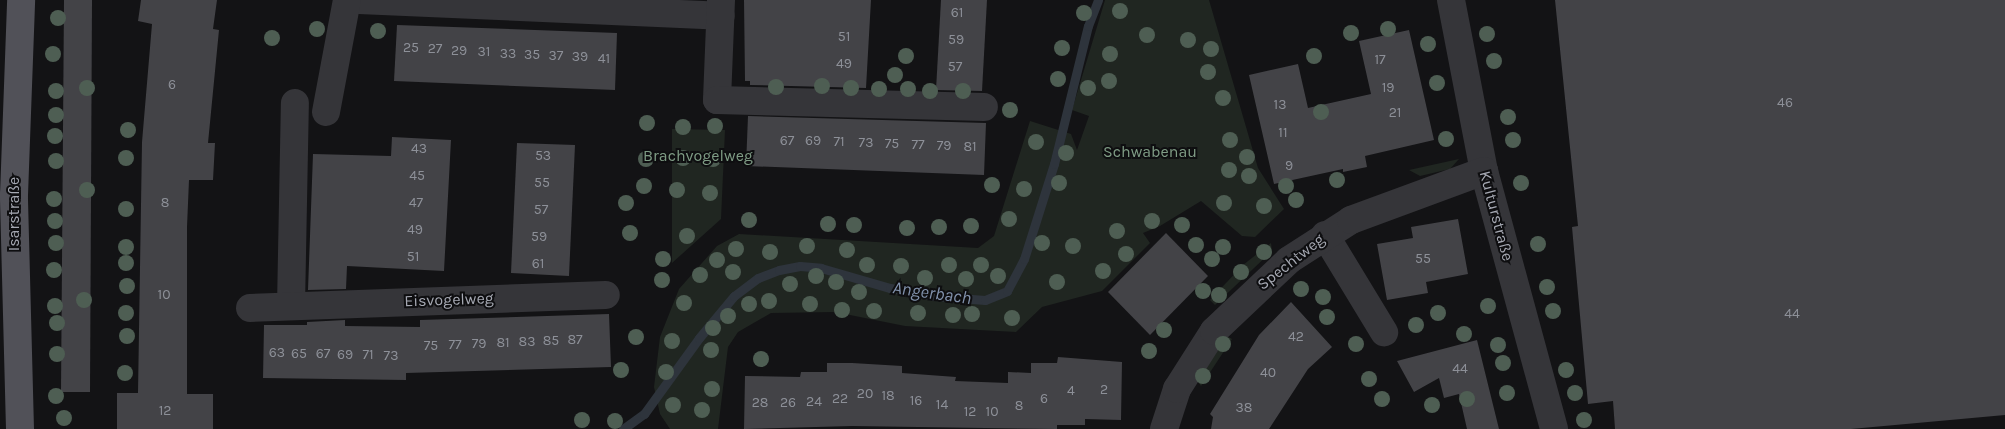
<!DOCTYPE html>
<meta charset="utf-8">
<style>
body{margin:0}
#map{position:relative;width:2005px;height:429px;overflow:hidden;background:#131315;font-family:Karla,sans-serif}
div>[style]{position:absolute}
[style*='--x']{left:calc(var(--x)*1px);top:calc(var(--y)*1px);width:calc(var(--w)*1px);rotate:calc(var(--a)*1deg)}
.green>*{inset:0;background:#202621}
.stream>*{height:9px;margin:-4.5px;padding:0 4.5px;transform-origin:4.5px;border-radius:4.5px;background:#2e343c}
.building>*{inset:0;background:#434347}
.minor>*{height:28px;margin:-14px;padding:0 14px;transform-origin:14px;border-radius:14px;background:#353539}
.major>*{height:28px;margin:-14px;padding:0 14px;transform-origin:14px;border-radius:14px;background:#515158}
.trees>*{width:16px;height:16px;margin:-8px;border-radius:50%;background:#4e5e53}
span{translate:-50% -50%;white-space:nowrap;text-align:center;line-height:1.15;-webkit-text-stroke:4px #0e0e10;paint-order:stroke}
.number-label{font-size:14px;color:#8d9098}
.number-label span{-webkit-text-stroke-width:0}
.park-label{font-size:16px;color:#7f9c85}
.street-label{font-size:16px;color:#a6a9b3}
.water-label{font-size:18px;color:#8191ab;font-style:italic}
</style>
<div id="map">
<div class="green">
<div style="clip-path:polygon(1105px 0,1209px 0,1258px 168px,1284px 209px,1255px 237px,1242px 236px,1201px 201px,1160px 226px,1143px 233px,1150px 243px,1102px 291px,1042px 307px,1016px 332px,905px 326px,835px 312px,771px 313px,738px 332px,728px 347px,718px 429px,670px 429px,660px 414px,654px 387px,660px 337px,679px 289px,717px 246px,739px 234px,978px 248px,994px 236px,1030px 121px,1071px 134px,1077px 150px,1089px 116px,1072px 110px)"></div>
<div style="clip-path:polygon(672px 129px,725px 130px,721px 219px,672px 263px)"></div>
<div style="clip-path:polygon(1459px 159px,1450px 169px,1420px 176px,1409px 170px)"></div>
<div style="clip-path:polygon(1271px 243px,1272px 251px,1215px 305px,1210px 300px,1243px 265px)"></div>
<div style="clip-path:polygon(1225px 335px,1232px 339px,1201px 386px,1197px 380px)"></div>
</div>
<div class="stream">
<div style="--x:623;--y:429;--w:26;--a:-36"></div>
<div style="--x:644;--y:414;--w:94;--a:-54.1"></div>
<div style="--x:699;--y:338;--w:55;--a:-50.2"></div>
<div style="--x:734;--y:296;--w:30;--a:-37"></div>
<div style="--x:758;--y:278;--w:22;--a:-21"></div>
<div style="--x:779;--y:270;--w:21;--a:-11"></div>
<div style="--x:800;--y:266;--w:21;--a:5"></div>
<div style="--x:821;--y:268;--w:72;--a:16.2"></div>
<div style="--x:890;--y:288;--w:45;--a:10.3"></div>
<div style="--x:934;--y:296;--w:51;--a:4.5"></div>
<div style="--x:985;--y:300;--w:24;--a:-22"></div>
<div style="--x:1007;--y:291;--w:36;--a:-62"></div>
<div style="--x:1024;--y:259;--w:100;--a:-72.5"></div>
<div style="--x:1054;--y:164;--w:142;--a:-76.2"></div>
<div style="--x:1088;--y:26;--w:28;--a:-69"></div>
</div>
<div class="building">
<div style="clip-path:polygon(64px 0,92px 0,90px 392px,61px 392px)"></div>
<div style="clip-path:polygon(141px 0,217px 0,213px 29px,219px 30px,208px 143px,215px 143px,213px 180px,189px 180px,187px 227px,187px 394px,213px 394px,213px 429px,117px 429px,117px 393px,138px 393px,142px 142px,152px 24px,138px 21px)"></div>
<div style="clip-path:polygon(744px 0,871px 0,866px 88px,750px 85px,750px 81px,745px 81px)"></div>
<div style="clip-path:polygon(941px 0,987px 0,982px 91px,936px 90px)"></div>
<div style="clip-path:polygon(1555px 0,2005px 0,2005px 415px,1851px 429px,1615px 429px,1613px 401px,1588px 404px,1572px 227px,1578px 226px)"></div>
<div style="clip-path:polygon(397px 25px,617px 33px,615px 90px,394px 81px)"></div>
<div style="clip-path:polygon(1409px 30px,1434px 140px,1365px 156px,1367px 167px,1343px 172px,1343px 169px,1274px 184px,1249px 75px,1298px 64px,1308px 108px,1371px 94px,1359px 41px)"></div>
<div style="clip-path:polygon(748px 116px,986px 123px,984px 175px,746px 166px)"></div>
<div style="clip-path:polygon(392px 137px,451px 140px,444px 271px,347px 266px,346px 289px,308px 290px,313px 154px,391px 156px)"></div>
<div style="clip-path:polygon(517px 143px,575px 145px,569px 276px,511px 273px)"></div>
<div style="clip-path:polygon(1458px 219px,1468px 274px,1426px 282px,1428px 293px,1387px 300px,1377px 244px,1413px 238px,1411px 227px)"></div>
<div style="clip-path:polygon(1166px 233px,1208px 276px,1150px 335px,1108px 292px)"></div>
<div style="clip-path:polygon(1291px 302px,1332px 347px,1308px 369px,1269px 429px,1211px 429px,1213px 417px,1210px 414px,1259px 335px)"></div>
<div style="clip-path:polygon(609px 314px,611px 367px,406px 373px,406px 380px,263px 378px,264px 325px,307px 325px,307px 322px,345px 320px,345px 326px,420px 327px,420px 320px)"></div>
<div style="clip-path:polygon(1477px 340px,1499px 429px,1467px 429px,1459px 394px,1444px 398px,1439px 378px,1414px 392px,1397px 361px)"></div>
<div style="clip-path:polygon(1058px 357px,1122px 362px,1121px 420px,1085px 419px,1085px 425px,1057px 425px,1057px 429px,852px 426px,744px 429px,745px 376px,800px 377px,801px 372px,827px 372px,827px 363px,852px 363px,902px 366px,902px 373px,956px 377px,955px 381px,1008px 383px,1008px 372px,1031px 373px,1031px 363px,1057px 363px)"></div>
</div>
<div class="minor">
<div style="--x:359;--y:0;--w:362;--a:2.5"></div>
<div style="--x:721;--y:0;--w:100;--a:92.3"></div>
<div style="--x:717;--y:100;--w:267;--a:1.5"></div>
<div style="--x:1451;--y:0;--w:174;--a:79.1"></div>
<div style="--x:1484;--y:171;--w:267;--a:74.8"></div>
<div style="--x:326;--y:112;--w:114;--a:-79.4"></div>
<div style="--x:1325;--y:235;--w:114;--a:58.7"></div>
<div style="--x:291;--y:306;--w:203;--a:-88.9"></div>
<div style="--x:250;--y:308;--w:356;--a:-2.1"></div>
<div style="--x:1164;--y:429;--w:42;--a:-72"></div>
<div style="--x:1177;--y:389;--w:69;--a:-57.5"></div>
<div style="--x:1214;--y:331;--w:103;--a:-43.4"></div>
<div style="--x:1289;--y:260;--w:74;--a:-32.8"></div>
<div style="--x:1351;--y:220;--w:142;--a:-20.2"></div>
</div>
<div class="major">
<div style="--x:20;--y:429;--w:234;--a:-91.5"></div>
<div style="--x:14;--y:195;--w:195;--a:-87.9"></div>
</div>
<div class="trees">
<div style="left:1120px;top:11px"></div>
<div style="left:1084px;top:13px"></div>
<div style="left:58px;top:18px"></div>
<div style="left:317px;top:29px"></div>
<div style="left:1388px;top:29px"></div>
<div style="left:378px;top:31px"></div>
<div style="left:1351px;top:33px"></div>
<div style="left:1487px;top:34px"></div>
<div style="left:1147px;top:35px"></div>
<div style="left:272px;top:38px"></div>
<div style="left:1188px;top:40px"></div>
<div style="left:1428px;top:44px"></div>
<div style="left:1062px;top:48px"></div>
<div style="left:1211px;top:49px"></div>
<div style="left:53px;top:54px"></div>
<div style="left:1110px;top:54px"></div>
<div style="left:906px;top:56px"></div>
<div style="left:1314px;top:56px"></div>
<div style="left:1494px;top:61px"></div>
<div style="left:1208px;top:72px"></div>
<div style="left:895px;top:75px"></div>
<div style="left:1058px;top:79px"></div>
<div style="left:1109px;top:81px"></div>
<div style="left:1437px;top:83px"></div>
<div style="left:822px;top:86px"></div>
<div style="left:776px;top:87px"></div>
<div style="left:87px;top:88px"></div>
<div style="left:851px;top:88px"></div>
<div style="left:1088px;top:88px"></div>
<div style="left:879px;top:89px"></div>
<div style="left:908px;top:89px"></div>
<div style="left:56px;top:91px"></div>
<div style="left:930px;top:91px"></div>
<div style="left:963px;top:91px"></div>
<div style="left:1223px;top:98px"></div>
<div style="left:1010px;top:110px"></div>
<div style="left:1321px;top:112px"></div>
<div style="left:56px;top:115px"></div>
<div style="left:1508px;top:117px"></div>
<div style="left:647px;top:123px"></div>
<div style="left:715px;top:126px"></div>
<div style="left:683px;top:127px"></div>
<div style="left:128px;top:130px"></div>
<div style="left:55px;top:136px"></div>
<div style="left:1446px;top:139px"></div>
<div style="left:1230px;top:140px"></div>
<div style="left:1513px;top:140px"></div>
<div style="left:1036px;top:142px"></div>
<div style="left:1066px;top:153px"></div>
<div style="left:1247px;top:157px"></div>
<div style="left:126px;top:158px"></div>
<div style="left:683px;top:158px"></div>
<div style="left:646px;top:159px"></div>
<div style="left:713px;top:159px"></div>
<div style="left:56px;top:161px"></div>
<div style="left:1229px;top:170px"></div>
<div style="left:1249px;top:176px"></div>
<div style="left:1337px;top:180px"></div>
<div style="left:1059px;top:183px"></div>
<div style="left:1521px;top:183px"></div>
<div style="left:992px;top:185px"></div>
<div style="left:644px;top:186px"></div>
<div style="left:1286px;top:186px"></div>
<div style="left:1024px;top:189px"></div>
<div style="left:87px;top:190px"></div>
<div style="left:677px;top:190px"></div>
<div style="left:710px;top:193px"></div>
<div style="left:54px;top:199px"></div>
<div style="left:1296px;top:200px"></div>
<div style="left:626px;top:203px"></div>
<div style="left:1224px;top:203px"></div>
<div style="left:1264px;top:206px"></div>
<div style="left:126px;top:209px"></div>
<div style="left:1009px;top:219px"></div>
<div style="left:749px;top:220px"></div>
<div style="left:55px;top:221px"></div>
<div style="left:1152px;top:221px"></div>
<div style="left:828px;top:224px"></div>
<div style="left:854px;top:225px"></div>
<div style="left:1182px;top:225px"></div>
<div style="left:971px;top:226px"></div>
<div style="left:939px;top:227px"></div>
<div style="left:907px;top:228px"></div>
<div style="left:1117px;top:231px"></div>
<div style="left:630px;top:233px"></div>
<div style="left:687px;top:236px"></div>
<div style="left:56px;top:243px"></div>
<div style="left:1042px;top:243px"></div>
<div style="left:1538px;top:244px"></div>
<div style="left:1196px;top:245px"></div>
<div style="left:807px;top:246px"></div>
<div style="left:1073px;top:246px"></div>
<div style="left:126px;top:247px"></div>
<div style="left:1223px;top:247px"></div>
<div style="left:736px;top:249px"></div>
<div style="left:847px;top:250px"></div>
<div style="left:770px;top:252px"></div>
<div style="left:1264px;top:252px"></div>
<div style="left:1126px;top:254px"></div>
<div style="left:663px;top:259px"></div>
<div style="left:1212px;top:259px"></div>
<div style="left:717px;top:260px"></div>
<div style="left:126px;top:263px"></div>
<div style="left:867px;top:265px"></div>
<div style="left:949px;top:265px"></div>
<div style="left:981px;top:265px"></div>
<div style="left:901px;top:266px"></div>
<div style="left:54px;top:270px"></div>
<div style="left:1103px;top:271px"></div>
<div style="left:733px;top:272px"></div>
<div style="left:1241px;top:272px"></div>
<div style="left:700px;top:275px"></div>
<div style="left:816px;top:276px"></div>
<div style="left:998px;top:276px"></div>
<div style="left:925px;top:278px"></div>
<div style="left:966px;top:279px"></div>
<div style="left:662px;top:280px"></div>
<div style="left:836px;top:282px"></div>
<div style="left:1057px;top:282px"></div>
<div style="left:790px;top:284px"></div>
<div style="left:127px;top:286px"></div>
<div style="left:1547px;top:287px"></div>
<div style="left:1301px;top:289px"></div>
<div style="left:1203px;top:291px"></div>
<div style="left:859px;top:292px"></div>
<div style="left:1219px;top:295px"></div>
<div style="left:1323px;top:297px"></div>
<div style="left:84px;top:300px"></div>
<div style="left:769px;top:301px"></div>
<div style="left:684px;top:303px"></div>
<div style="left:749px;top:304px"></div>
<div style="left:810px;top:304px"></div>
<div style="left:55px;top:306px"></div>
<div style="left:1488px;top:306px"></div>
<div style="left:842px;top:310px"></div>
<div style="left:874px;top:311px"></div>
<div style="left:1553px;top:311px"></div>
<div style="left:126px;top:313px"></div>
<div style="left:918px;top:313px"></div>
<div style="left:1438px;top:313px"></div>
<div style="left:972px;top:314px"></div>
<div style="left:953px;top:315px"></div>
<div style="left:728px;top:316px"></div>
<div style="left:1327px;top:317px"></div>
<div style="left:1012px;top:318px"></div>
<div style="left:57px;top:323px"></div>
<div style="left:1416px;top:325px"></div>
<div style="left:713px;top:328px"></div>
<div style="left:1164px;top:330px"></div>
<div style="left:1464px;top:334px"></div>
<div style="left:127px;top:336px"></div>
<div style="left:636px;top:337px"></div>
<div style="left:672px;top:341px"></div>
<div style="left:1223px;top:344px"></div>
<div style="left:1356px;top:344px"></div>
<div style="left:1498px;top:345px"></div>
<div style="left:711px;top:350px"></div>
<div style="left:1149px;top:351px"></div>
<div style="left:57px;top:354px"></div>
<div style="left:761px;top:359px"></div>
<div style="left:1503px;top:363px"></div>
<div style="left:621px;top:370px"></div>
<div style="left:1566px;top:370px"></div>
<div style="left:666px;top:372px"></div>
<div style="left:125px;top:373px"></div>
<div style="left:1203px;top:376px"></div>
<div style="left:1369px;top:379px"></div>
<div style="left:712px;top:389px"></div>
<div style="left:1507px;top:393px"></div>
<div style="left:1575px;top:393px"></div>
<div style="left:56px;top:396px"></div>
<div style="left:1382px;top:399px"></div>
<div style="left:1467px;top:399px"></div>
<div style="left:673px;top:405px"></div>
<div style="left:1432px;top:405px"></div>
<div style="left:702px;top:410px"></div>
<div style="left:64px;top:418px"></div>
<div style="left:582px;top:420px"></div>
<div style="left:1584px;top:420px"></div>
<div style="left:615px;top:421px"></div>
</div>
<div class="number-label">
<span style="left:957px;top:13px">61</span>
<span style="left:844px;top:37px">51</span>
<span style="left:956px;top:40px">59</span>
<span style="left:411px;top:48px">25</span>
<span style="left:435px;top:49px">27</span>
<span style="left:459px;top:51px">29</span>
<span style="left:484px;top:52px">31</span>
<span style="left:508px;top:54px">33</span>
<span style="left:532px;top:55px">35</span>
<span style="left:556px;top:56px">37</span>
<span style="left:580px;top:57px">39</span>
<span style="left:604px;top:59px">41</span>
<span style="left:1380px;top:60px">17</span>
<span style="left:844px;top:64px">49</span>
<span style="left:955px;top:67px">57</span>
<span style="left:172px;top:85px">6</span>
<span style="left:1388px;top:88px">19</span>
<span style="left:1785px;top:103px">46</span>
<span style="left:1280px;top:105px">13</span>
<span style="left:1395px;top:113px">21</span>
<span style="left:1283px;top:133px">11</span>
<span style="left:787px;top:141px">67</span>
<span style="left:813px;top:141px">69</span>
<span style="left:839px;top:142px">71</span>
<span style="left:866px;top:143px">73</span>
<span style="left:892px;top:144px">75</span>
<span style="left:918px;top:145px">77</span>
<span style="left:944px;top:146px">79</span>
<span style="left:970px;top:147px">81</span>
<span style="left:419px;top:149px">43</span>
<span style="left:543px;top:156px">53</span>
<span style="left:1289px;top:166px">9</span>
<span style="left:417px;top:176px">45</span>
<span style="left:542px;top:183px">55</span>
<span style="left:165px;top:203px">8</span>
<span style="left:416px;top:203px">47</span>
<span style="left:541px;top:210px">57</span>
<span style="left:415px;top:230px">49</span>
<span style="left:539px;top:237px">59</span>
<span style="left:413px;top:257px">51</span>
<span style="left:1423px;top:259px">55</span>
<span style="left:538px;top:264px">61</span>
<span style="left:164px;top:295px">10</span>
<span style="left:1792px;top:314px">44</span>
<span style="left:1296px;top:337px">42</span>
<span style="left:575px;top:340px">87</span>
<span style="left:551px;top:341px">85</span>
<span style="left:527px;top:342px">83</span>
<span style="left:503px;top:343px">81</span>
<span style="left:479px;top:344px">79</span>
<span style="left:455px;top:345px">77</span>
<span style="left:431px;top:346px">75</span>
<span style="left:277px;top:353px">63</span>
<span style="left:299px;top:354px">65</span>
<span style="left:323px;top:354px">67</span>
<span style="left:345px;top:355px">69</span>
<span style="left:368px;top:355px">71</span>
<span style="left:391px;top:356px">73</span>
<span style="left:1460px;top:369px">44</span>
<span style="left:1268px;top:373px">40</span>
<span style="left:1104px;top:390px">2</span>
<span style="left:1071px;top:391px">4</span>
<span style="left:865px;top:394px">20</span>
<span style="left:888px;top:396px">18</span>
<span style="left:840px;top:399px">22</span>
<span style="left:1044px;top:399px">6</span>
<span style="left:916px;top:401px">16</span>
<span style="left:814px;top:402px">24</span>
<span style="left:760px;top:403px">28</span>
<span style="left:788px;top:403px">26</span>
<span style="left:942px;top:405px">14</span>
<span style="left:1019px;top:406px">8</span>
<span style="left:1244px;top:408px">38</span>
<span style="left:165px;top:411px">12</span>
<span style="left:970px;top:412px">12</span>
<span style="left:992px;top:412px">10</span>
</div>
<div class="park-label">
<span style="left:1150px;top:152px">Schwabenau</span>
<span style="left:698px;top:156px">Brachvogelweg</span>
</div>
<div class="street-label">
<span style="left:14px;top:214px;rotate:-90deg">Isarstraße</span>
<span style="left:1496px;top:216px;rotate:75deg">Kulturstraße</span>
<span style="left:1291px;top:262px;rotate:-38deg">Spechtweg</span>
<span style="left:449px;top:300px;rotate:-2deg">Eisvogelweg</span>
</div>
<div class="water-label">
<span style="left:932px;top:293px;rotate:8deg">Angerbach</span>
</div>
</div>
